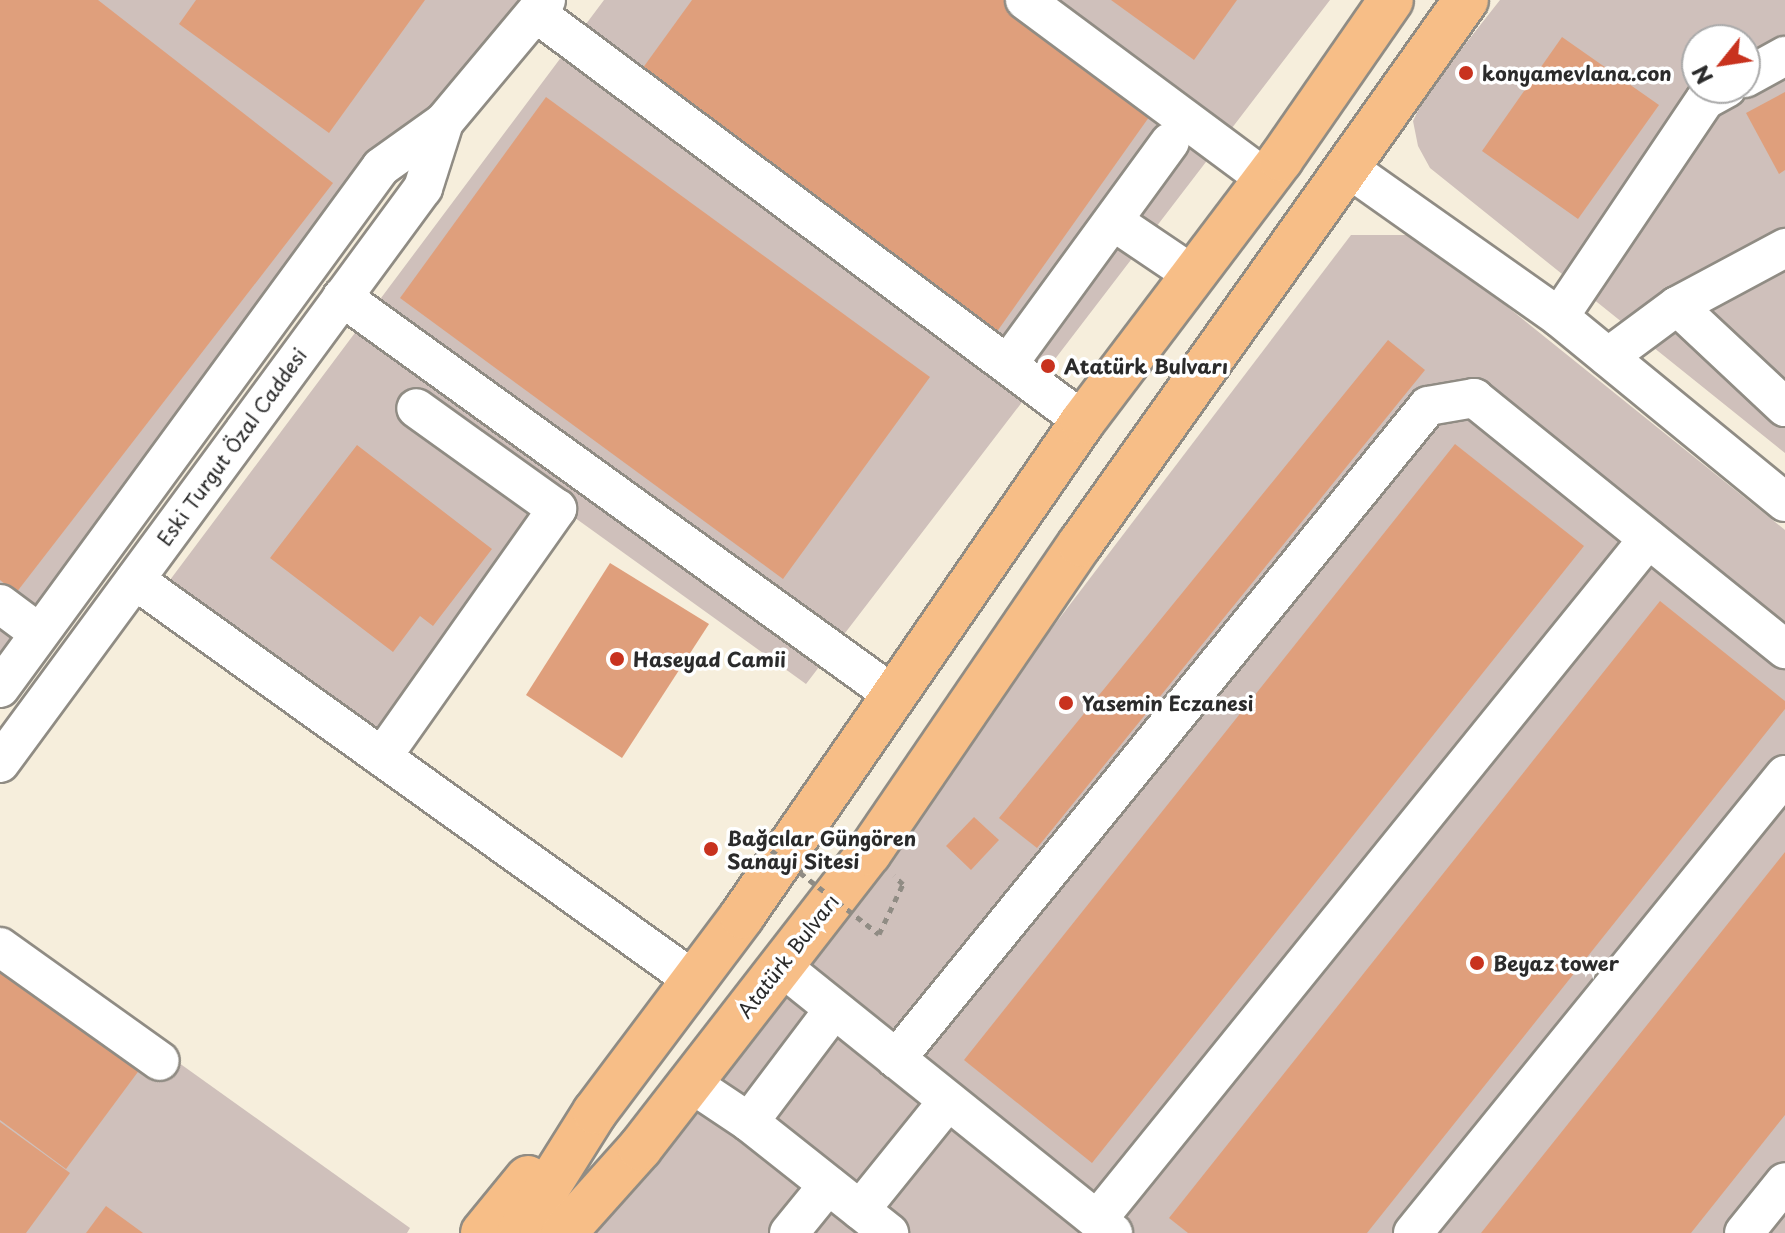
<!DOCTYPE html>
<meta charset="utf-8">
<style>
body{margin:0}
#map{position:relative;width:1785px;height:1233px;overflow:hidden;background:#f6eedc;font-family:"Playpen Sans",sans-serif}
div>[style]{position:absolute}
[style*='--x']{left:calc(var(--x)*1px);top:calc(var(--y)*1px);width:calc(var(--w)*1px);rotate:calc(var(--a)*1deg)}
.industrial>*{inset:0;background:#cfc0bb}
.building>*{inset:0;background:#df9f7c}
.path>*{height:5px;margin-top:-2.5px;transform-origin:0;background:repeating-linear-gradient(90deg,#908c84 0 6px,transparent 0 12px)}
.roads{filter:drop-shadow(2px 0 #908c84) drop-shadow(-2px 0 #908c84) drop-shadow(0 2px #908c84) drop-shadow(0 -2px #908c84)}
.minor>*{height:38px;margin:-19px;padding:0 19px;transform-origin:19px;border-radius:19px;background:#fff}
.major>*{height:44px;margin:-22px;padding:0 22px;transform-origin:22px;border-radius:22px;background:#f7be87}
.path-bridge>*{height:5px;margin-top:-2.5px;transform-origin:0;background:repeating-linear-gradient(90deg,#908c84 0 6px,transparent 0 12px)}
.dots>*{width:22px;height:22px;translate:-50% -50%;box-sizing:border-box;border:4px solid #fff;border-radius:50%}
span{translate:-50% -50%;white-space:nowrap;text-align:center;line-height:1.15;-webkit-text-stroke:7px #fff;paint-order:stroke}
.poi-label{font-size:20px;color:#2b2b2b;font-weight:700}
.left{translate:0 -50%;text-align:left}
.street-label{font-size:20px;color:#2b2b2b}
.north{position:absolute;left:1681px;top:24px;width:80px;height:80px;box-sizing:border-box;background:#fff;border:2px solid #aaa;border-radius:50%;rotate:240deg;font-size:22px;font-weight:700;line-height:32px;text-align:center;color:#2b2b2b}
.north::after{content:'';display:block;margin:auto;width:28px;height:36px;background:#c8321e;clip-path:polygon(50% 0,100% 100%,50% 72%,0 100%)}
</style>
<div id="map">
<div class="industrial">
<div style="clip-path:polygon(0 0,520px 0,0 701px)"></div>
<div style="clip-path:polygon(604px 0,1330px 0,806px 684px,571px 515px,395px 748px,170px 580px)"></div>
<div style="clip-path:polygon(evenodd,1500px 0,1785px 0,1785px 453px,1430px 168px,1418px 146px,1413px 121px,1426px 94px,1500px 0,1697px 40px,1745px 40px,1745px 88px,1697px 88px,1697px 40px)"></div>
<div style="clip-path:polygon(1351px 235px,1418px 235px,1785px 530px,1785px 1233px,592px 1233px)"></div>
<div style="clip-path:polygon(0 935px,410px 1228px,407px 1233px,0 1233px)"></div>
</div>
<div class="building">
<div style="clip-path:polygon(0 0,98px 0,333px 183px,16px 593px,0 580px)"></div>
<div style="clip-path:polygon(196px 0,425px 0,329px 133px,179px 24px)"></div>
<div style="clip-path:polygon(692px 0,1015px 0,1159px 103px,996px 333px,637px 76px)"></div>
<div style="clip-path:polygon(1111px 0,1237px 0,1194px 60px)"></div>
<div style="clip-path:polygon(1562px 37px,1659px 105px,1578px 219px,1482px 151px)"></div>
<div style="clip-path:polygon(1785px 92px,1785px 170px,1779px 174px,1746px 113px)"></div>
<div style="clip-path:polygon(546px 97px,930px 377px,783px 579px,400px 298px)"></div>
<div style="clip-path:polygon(1388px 340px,1425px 370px,1037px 848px,999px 818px)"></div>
<div style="clip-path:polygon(1455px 444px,1584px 546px,1092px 1163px,964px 1060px)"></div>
<div style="clip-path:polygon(357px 445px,492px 549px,433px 626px,420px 616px,393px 652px,270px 558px)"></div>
<div style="clip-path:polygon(610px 563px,709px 624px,622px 758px,526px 695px)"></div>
<div style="clip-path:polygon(1660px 601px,1785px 701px,1785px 709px,1367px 1233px,1188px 1233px,1169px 1218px)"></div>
<div style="clip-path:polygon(974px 817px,999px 840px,971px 870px,946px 846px)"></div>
<div style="clip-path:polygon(1785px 852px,1785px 1115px,1691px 1233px,1481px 1233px)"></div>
<div style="clip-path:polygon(0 954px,146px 1061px,66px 1169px,0 1120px)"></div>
<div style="clip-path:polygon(0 1122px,70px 1173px,26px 1233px,0 1233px)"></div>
<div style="clip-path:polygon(106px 1206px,143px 1233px,86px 1233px)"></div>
</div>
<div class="path">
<div style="--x:879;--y:934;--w:55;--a:-64.4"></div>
<div style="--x:903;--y:884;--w:12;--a:-138"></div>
</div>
<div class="roads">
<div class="minor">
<div style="--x:1025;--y:0;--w:300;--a:36.6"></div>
<div style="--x:536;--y:13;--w:682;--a:36.72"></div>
<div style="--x:1745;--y:78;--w:46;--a:-28.8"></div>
<div style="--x:1348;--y:168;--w:258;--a:35.2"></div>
<div style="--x:1559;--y:317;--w:292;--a:39.3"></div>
<div style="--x:1113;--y:221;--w:97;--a:34"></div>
<div style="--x:342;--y:297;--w:678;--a:35.82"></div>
<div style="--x:1677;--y:306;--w:148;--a:43.1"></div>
<div style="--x:1559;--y:317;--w:262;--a:-56.1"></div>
<div style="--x:1705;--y:100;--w:25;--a:-29"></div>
<div style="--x:1019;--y:349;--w:256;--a:-53.9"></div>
<div style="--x:1608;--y:357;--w:86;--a:-36.5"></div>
<div style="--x:1677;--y:306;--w:123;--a:-28.2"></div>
<div style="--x:135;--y:580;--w:685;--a:35.62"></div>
<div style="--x:0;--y:604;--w:49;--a:36.6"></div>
<div style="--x:0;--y:688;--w:645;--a:-53.82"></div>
<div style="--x:381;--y:167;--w:77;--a:-35.5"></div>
<div style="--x:444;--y:122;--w:159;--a:-50.1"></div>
<div style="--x:382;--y:757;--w:304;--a:-54.8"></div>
<div style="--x:557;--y:509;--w:173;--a:-144.4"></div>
<div style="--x:0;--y:763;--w:714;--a:-53.66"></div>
<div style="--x:423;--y:188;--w:69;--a:-72.3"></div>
<div style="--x:0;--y:947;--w:196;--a:35.5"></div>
<div style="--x:781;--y:966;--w:426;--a:38.8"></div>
<div style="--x:896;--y:1059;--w:842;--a:-50.83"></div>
<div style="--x:1428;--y:406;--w:47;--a:-9.9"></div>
<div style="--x:1474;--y:398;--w:400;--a:38.9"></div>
<div style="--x:689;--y:1082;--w:72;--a:33.7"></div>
<div style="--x:749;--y:1122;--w:179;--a:38.4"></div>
<div style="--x:749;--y:1122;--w:141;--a:-53"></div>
<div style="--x:860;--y:1210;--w:140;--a:-51.1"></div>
<div style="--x:1097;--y:1220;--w:876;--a:-51.02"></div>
<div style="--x:789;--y:1233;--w:62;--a:-50.9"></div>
<div style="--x:1413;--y:1233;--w:590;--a:-50.92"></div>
<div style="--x:1744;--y:1233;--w:65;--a:-51.2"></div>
</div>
<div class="major">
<div style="--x:483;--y:1233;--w:71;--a:-50.7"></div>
<div style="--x:519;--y:1233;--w:143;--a:-57.9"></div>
<div style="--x:595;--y:1112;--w:245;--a:-53.1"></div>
<div style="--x:742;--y:916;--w:601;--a:-55.44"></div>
<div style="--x:1083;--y:421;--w:328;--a:-52.9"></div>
<div style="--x:1281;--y:159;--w:193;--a:-55.3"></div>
<div style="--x:564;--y:1233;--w:114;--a:-48.2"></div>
<div style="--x:640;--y:1148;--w:373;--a:-52.2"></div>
<div style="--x:869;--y:853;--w:374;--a:-55.7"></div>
<div style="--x:1080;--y:544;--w:667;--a:-54.64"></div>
</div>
</div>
<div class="path-bridge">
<div style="--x:762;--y:843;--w:148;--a:37.9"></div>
</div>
<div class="dots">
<div style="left:1466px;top:73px;background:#c8321e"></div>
<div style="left:1048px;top:366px;background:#c8321e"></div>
<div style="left:617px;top:659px;background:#c8321e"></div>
<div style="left:1066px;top:703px;background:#c8321e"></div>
<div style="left:711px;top:849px;background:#c8321e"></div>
<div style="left:1477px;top:963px;background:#c8321e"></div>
</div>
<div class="poi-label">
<span class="left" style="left:1482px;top:73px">konyamevlana.con</span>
<span class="left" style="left:1064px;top:366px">Atatürk Bulvarı</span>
<span class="left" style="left:633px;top:659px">Haseyad Camii</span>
<span class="left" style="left:1082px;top:703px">Yasemin Eczanesi</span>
<span class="left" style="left:727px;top:850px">Bağcılar Güngören<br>Sanayi Sitesi</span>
<span class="left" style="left:1493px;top:963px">Beyaz tower</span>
</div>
<div class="street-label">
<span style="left:232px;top:447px;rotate:-54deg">Eski Turgut Özal Caddesi</span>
<span style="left:788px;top:956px;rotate:-52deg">Atatürk Bulvarı</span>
</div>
<div class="north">N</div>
</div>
